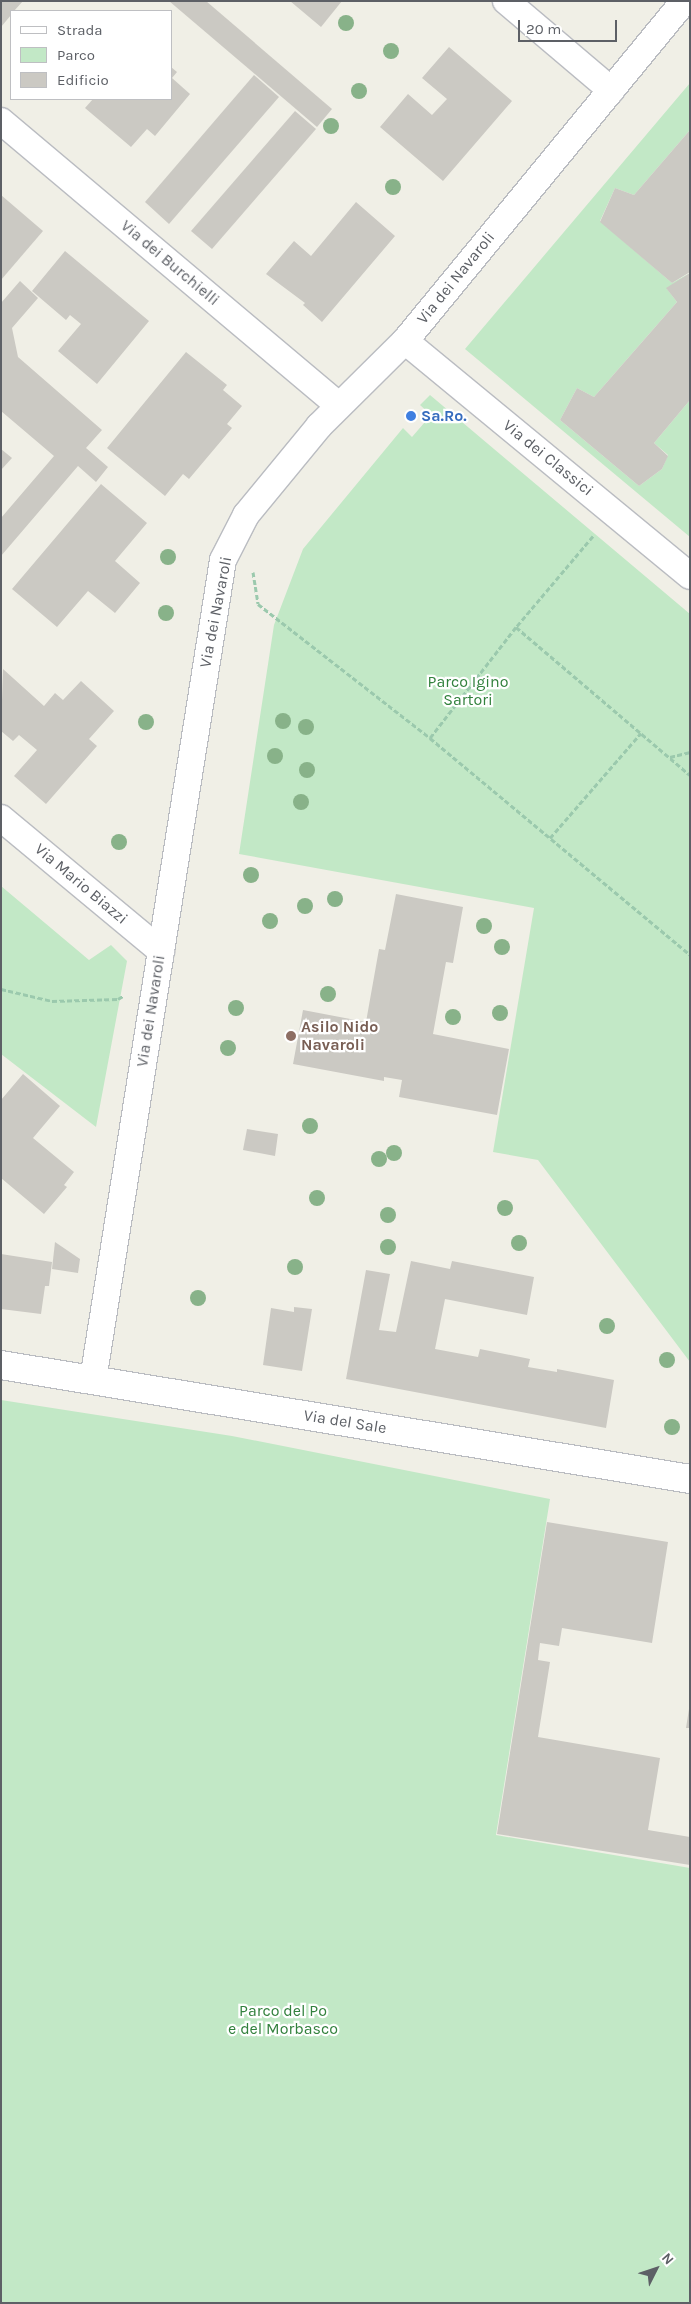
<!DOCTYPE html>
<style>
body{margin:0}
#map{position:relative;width:691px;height:2304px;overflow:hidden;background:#f0efe6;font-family:Karla,sans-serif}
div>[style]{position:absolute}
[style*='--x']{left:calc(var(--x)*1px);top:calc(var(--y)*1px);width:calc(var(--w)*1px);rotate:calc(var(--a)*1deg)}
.green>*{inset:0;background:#c2e8c6}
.building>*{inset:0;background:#cbc9c3}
.path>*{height:3px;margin-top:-1.5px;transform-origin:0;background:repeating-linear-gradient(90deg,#9bc9ad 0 5px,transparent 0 7.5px)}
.roads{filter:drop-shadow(1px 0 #babcc1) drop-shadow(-1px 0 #babcc1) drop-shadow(0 1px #babcc1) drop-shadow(0 -1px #babcc1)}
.street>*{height:26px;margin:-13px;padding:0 13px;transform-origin:13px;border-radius:13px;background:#fff}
.secondary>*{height:28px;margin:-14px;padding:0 14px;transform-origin:14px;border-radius:14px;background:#fff}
.trees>*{width:16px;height:16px;margin:-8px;border-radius:50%;background:#88b289}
.dots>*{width:14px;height:14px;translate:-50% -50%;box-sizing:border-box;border:2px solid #fff;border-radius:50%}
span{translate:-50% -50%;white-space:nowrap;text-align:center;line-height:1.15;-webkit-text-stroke:4.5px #fff;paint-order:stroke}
.street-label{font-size:16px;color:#5d6066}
.shop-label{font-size:16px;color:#366cbe;font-weight:700}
.left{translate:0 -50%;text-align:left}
.park-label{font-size:16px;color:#32813d}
.education-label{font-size:16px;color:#785e54;font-weight:700}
.frame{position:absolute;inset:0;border:2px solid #5d6066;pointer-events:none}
.legend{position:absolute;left:10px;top:10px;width:162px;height:90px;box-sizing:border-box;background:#fff;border:1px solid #bebfc2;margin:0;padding:6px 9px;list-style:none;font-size:15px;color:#5d6066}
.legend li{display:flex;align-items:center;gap:10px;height:25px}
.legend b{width:25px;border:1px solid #bebfc2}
.north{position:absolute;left:631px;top:2244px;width:50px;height:50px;-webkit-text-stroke:4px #fff;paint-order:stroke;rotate:49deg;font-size:14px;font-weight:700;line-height:20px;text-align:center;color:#5d6066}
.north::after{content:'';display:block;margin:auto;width:18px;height:22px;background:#5d6066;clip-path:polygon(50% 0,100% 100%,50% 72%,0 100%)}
.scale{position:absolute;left:518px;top:20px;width:99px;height:22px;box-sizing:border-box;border:2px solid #5d6066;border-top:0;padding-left:6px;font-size:15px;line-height:18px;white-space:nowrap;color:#5d6066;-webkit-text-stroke:4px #fff;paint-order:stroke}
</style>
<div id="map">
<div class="green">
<div style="clip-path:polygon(690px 83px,690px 130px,634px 195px,615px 188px,600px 221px,672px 283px,690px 273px,667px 289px,677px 302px,594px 397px,577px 388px,560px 420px,639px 486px,662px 469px,668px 455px,654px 443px,690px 400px,690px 537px,465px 349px)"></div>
<div style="clip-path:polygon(430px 395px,690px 614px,690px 1362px,538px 1160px,493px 1152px,534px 908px,239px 854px,274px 625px,303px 549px,403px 428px,412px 437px,431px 415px,420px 405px)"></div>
<div style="clip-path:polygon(1px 886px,89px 960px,111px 945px,127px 961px,96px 1127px,1px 1054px)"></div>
<div style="clip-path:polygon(1px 1400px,232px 1436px,550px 1499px,496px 1835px,690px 1868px,690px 2303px,1px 2303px)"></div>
</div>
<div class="building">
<div style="clip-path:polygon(1px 1px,23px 1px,14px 11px,11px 11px,11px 15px,1px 27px)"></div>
<div style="clip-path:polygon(169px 1px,206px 1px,332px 109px,317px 127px)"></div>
<div style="clip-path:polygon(290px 1px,342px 1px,321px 27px)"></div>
<div style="clip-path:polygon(449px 47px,512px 101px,443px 181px,380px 127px,408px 94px,432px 115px,447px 99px,422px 78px)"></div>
<div style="clip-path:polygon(171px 67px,177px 72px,172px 78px,190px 94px,155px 136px,147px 129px,131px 147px,85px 108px,93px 99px,171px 99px)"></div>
<div style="clip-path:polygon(254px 75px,279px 97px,169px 224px,145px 202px)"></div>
<div style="clip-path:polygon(295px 111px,316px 129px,212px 249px,191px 231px)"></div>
<div style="clip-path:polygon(690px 130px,690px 272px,672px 283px,600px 222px,615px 188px,634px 195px)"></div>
<div style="clip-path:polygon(1px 195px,43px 231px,1px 280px)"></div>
<div style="clip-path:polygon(356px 202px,395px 236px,322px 322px,303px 305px,305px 303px,266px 274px,294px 241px,311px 256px)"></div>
<div style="clip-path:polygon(65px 251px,149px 321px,97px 384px,58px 351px,81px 324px,70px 315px,66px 320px,32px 291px)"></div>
<div style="clip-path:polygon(690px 273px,690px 400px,654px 443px,668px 456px,662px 469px,639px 486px,560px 420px,577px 388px,594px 397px,677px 302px,666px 288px)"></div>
<div style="clip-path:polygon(20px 281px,38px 298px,12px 328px,18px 357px,102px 430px,86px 448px,108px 467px,96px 482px,78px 466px,1px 556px,1px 518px,54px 456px,1px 411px,1px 303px)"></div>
<div style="clip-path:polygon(186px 352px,227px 385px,223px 390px,242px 406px,227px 424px,232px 428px,189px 479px,183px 474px,165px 496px,107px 448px)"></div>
<div style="clip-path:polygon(1px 449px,12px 458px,1px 470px)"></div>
<div style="clip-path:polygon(101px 484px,147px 523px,115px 561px,140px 583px,115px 613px,88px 591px,57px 627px,12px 589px)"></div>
<div style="clip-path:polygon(3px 669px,44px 706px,55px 693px,63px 700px,81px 681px,114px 711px,89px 739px,97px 746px,46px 804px,14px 776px,37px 750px,19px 735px,13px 741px,1px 731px)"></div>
<div style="clip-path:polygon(396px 894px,463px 907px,453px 963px,446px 962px,433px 1034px,509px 1049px,497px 1115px,399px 1097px,402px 1080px,384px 1077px,384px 1081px,293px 1064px,303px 1010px,366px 1022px,379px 949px,385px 950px)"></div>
<div style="clip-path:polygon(23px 1074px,60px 1106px,33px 1138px,74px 1172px,64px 1185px,67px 1187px,44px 1214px,1px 1178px,1px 1100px)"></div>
<div style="clip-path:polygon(247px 1129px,278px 1134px,275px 1156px,243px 1150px)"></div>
<div style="clip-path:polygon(55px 1242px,80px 1259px,78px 1273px,52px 1269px)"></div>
<div style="clip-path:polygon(1px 1254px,52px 1262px,49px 1286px,45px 1286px,41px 1314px,1px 1309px)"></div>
<div style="clip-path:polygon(411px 1261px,450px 1269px,452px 1261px,534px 1277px,527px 1315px,445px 1299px,435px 1349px,478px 1357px,480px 1349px,530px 1359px,528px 1367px,557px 1372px,557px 1369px,614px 1380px,606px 1428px,346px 1379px,366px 1270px,390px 1274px,379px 1330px,396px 1332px)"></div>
<div style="clip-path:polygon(294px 1307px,312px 1309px,302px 1371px,263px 1365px,271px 1308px,294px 1312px)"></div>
<div style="clip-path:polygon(547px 1522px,668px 1542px,652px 1643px,562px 1628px,559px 1646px,540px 1643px,538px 1660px,550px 1662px,538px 1737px,660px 1758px,648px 1830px,690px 1837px,690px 1865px,497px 1834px)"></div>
<div style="clip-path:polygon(689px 1709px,690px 1709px,690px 1728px,686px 1728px)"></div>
</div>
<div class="path">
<div style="--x:593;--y:536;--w:119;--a:130.2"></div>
<div style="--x:516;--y:627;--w:140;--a:127.8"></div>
<div style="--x:430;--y:738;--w:339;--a:39.8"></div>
<div style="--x:253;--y:572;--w:32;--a:81"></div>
<div style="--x:258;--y:604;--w:218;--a:37.9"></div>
<div style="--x:516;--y:627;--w:228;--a:40.4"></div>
<div style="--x:670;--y:757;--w:21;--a:-14"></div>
<div style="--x:550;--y:838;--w:139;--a:-49.1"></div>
<div style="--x:1;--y:989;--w:52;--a:13.2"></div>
<div style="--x:52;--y:1001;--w:66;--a:-1.7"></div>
<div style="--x:118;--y:999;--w:6;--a:-31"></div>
</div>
<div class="roads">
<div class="street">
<div style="--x:506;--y:1;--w:138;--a:40.3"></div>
<div style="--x:1;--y:121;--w:441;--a:40.1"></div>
<div style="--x:405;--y:341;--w:369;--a:39.5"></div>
<div style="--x:1;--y:818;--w:208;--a:39.7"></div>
<div style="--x:93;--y:1380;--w:830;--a:-80.99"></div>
<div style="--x:223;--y:560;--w:51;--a:-62.9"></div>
<div style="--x:246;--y:515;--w:115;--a:-50.6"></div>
<div style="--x:319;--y:426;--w:121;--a:-44.7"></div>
<div style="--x:405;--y:341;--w:440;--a:-50.6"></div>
</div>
<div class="secondary">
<div style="--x:1;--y:1365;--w:698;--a:9.39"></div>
</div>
</div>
<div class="trees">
<div style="left:346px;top:23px"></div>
<div style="left:391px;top:51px"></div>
<div style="left:359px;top:91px"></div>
<div style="left:331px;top:126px"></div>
<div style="left:393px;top:187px"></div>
<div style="left:168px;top:557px"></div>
<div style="left:166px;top:613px"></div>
<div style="left:283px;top:721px"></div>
<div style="left:146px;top:722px"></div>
<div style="left:306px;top:727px"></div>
<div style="left:275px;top:756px"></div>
<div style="left:307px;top:770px"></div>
<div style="left:301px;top:802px"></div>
<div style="left:119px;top:842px"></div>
<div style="left:251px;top:875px"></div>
<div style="left:335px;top:899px"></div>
<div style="left:305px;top:906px"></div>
<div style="left:270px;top:921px"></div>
<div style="left:484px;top:926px"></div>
<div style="left:502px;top:947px"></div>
<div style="left:328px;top:994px"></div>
<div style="left:236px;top:1008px"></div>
<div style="left:500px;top:1013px"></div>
<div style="left:453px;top:1017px"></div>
<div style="left:228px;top:1048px"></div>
<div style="left:310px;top:1126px"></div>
<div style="left:394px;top:1153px"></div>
<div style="left:379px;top:1159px"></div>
<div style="left:317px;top:1198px"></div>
<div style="left:505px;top:1208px"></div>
<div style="left:388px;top:1215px"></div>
<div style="left:519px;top:1243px"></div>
<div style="left:388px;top:1247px"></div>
<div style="left:295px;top:1267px"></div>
<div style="left:198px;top:1298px"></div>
<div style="left:607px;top:1326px"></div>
<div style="left:667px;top:1360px"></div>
<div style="left:672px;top:1427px"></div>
</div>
<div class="dots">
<div style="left:411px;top:416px;background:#3f7fe0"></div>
<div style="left:291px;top:1036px;background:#8d6e63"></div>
</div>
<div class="street-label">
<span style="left:170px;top:263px;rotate:40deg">Via dei Burchielli</span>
<span style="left:456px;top:278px;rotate:-51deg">Via dei Navaroli</span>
<span style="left:548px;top:458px;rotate:39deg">Via dei Classici</span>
<span style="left:216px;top:612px;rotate:-79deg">Via dei Navaroli</span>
<span style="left:81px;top:884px;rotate:40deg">Via Mario Biazzi</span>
<span style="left:151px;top:1011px;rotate:-81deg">Via dei Navaroli</span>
<span style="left:345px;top:1422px;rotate:9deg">Via del Sale</span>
</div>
<div class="shop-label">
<span class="left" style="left:421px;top:416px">Sa.Ro.</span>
</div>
<div class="park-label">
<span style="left:468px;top:691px">Parco Igino<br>Sartori</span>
<span style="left:283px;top:2020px">Parco del Po<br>e del Morbasco</span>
</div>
<div class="education-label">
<span class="left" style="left:301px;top:1036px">Asilo Nido<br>Navaroli</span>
</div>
<div class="frame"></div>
<ul class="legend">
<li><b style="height:6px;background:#fff"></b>Strada</li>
<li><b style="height:14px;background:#c2e8c6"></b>Parco</li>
<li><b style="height:14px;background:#cbc9c3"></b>Edificio</li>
</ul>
<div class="north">N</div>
<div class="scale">20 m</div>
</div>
